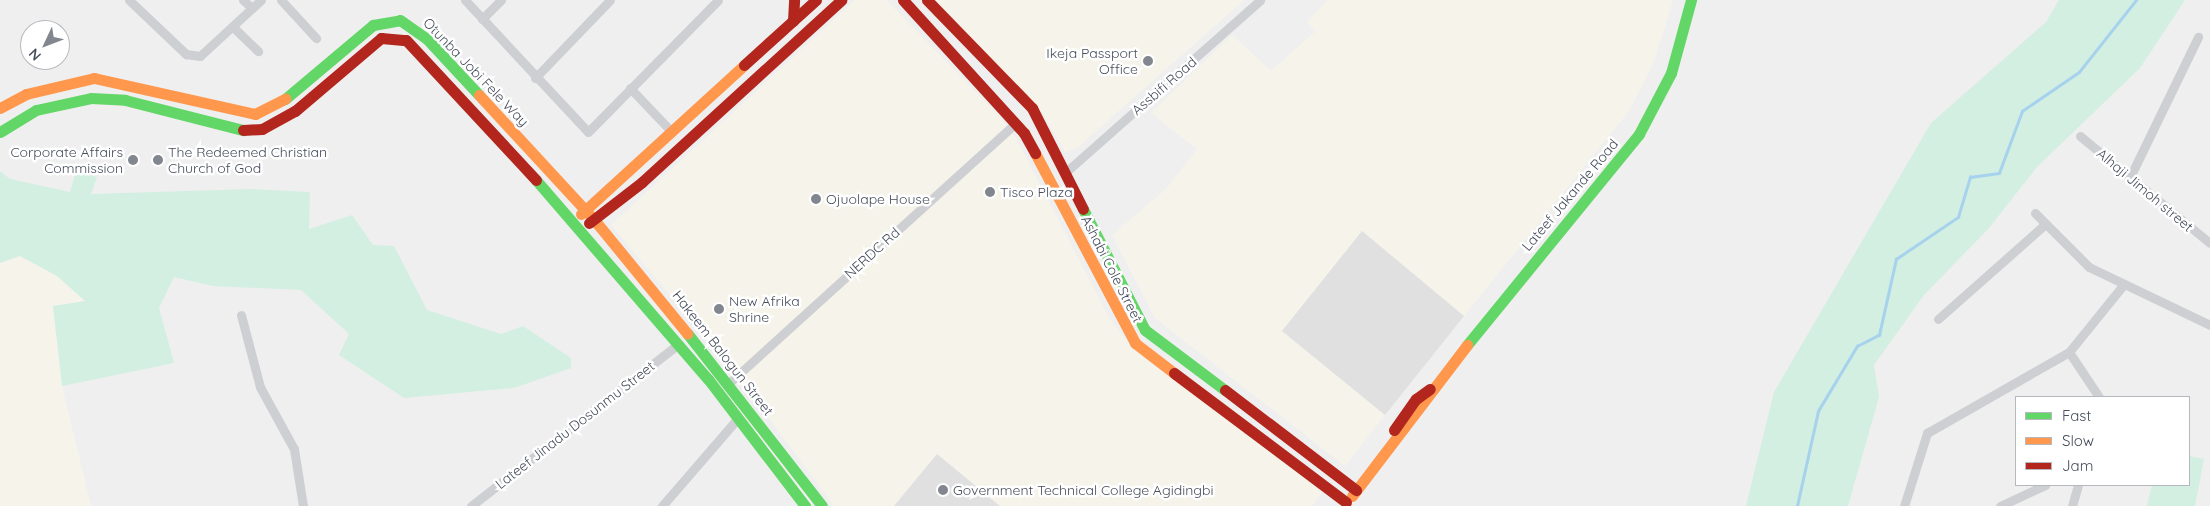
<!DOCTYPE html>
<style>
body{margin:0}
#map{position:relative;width:2210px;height:506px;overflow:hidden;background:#efefef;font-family:Quicksand,sans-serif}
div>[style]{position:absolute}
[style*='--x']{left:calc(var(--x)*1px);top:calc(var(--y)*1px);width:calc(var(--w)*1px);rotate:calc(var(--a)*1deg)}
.commercial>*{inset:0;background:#f6f4ea}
.education>*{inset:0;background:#e1e0e1}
.green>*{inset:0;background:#d2efe2}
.stream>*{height:2.5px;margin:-1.25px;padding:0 1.25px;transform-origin:1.25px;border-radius:1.25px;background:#a7d2ed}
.street>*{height:9px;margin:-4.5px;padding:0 4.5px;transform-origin:4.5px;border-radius:4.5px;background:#cdcfd2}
.fast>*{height:11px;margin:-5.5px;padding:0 5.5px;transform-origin:5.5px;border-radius:5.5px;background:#63d668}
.slow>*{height:11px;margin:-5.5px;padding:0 5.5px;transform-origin:5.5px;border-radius:5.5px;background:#ff974d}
.jam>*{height:11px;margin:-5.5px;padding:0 5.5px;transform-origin:5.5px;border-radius:5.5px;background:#b3261e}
.dots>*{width:14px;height:14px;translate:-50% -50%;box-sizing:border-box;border:2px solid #fff;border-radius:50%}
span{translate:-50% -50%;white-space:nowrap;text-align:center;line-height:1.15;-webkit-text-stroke:5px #fff;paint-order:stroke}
.poi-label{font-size:14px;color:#464d5b}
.right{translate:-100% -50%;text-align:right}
.left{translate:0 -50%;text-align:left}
.street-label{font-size:14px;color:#464d5b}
.legend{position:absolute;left:2015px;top:396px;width:175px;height:90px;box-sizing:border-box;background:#fff;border:1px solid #b5b8bd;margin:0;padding:6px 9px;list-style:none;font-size:15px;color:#464d5b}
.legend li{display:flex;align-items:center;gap:10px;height:25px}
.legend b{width:25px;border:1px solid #b5b8bd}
.north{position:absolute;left:20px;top:20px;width:50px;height:50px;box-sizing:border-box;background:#fff;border:1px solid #b5b8bd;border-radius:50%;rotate:227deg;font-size:14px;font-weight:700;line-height:20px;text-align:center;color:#464d5b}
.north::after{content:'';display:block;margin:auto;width:18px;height:22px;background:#81868f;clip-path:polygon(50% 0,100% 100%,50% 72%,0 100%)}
</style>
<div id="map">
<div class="commercial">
<div style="clip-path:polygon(855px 0,886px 0,997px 114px,1016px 138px,1108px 316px,1131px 347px,1323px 492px,1312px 506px,1000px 506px,937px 454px,894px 506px,834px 506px,731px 367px,611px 225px)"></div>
<div style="clip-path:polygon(935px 0,1244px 0,1077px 148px,1065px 152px,1042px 112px)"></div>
<div style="clip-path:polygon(1328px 0,1673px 0,1654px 62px,1629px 111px,1464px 316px,1362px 231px,1282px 331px,1385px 415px,1345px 466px,1155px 318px,1112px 235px,1166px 189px,1197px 149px,1151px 113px,1232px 35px,1271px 71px,1316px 31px,1307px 22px)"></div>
<div style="clip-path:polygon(20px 256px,57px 276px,86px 301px,53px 306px,62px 386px,91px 506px,0 506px,0 263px)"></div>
</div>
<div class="education">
<div style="clip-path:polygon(1362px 231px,1464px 316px,1385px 415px,1282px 331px)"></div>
<div style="clip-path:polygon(937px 454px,1000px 506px,894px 506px)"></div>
</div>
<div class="green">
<div style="clip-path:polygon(2059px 0,2185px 0,2140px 68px,2037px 167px,1989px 228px,1924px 295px,1874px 365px,1879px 397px,1848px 506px,1746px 506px,1774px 392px,1931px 123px,2046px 22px)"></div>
<div style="clip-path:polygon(0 171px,10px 179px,70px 192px,76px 171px,97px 177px,91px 194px,251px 189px,310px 192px,309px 229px,352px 215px,373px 245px,394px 246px,427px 310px,501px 334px,523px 326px,571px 358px,571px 368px,514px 388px,404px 398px,339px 355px,349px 334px,301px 290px,213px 286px,174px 277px,159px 308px,174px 363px,62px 386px,53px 306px,85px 301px,57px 276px,20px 256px,0 263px)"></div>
<div style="clip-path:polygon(2189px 456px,2204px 459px,2195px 506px,2147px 506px,2152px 485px,2189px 485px)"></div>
</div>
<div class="stream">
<div style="--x:1797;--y:506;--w:97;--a:-77.5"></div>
<div style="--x:1818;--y:411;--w:76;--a:-59"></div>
<div style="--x:1857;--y:346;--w:25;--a:-27"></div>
<div style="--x:1879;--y:335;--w:78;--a:-77.4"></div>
<div style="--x:1896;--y:259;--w:75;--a:-34.1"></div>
<div style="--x:1958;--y:217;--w:42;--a:-73.3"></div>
<div style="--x:1970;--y:177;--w:29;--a:-8"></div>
<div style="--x:1999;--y:173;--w:66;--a:-69.6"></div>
<div style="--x:2022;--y:111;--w:69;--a:-34.4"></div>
<div style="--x:2079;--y:72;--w:92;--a:-51.6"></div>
</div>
<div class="street">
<div style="--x:129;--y:0;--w:79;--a:43.5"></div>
<div style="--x:186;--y:54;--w:14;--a:8"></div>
<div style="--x:200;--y:56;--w:83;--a:-42.6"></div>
<div style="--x:243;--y:0;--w:12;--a:42"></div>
<div style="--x:281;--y:0;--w:52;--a:47.4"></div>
<div style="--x:465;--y:0;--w:180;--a:47"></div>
<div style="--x:588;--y:132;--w:185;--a:-45.4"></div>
<div style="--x:482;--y:19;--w:27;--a:-45"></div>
<div style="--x:233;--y:27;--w:35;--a:44"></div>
<div style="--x:535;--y:78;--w:108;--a:-46.1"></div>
<div style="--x:630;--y:88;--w:58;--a:46.4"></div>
<div style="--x:2080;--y:136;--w:168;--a:39.5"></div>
<div style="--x:1067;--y:171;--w:258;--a:-41.5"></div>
<div style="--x:2130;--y:177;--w:156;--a:-64.1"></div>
<div style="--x:2035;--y:213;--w:76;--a:45"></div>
<div style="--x:2089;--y:267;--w:134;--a:25.6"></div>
<div style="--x:241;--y:315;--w:74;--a:75.2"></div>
<div style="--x:260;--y:387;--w:71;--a:61.3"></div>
<div style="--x:294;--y:449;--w:58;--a:81"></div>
<div style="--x:1938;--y:319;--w:140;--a:-41.5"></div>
<div style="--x:2069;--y:352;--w:54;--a:56.3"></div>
<div style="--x:729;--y:383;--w:387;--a:-42.2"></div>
<div style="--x:471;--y:506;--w:263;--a:-38"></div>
<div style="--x:662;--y:506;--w:116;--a:-49.2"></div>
<div style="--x:1904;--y:506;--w:77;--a:-72.5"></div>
<div style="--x:1927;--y:433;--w:163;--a:-29.7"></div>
<div style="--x:2069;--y:352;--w:87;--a:-51"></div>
<div style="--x:2000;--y:506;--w:50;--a:-25"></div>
<div style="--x:2072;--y:506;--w:22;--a:-74"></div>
</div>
<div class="fast">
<div style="--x:285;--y:99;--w:115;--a:-40.1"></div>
<div style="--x:373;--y:25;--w:27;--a:-10"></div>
<div style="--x:400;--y:20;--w:33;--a:35"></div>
<div style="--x:427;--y:39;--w:76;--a:47.1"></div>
<div style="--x:0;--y:132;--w:42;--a:-31.4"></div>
<div style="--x:36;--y:110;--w:56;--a:-12.3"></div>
<div style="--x:91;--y:98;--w:34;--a:3"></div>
<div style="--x:125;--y:100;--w:122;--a:14.3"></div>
<div style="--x:536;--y:180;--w:263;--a:49.2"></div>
<div style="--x:708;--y:379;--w:160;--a:52.6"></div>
<div style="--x:1083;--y:209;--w:136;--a:62.9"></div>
<div style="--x:1145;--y:330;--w:100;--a:36.9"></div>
<div style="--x:687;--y:333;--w:219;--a:52"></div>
<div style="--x:1467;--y:345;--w:272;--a:-50.8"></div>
<div style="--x:1639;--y:134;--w:69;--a:-62.3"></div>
<div style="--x:1671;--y:73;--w:76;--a:-74.7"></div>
</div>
<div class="slow">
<div style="--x:479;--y:95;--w:173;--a:47.3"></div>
<div style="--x:596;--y:222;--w:144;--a:50.7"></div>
<div style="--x:0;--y:108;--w:30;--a:-28"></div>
<div style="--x:26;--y:94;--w:70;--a:-13.2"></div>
<div style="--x:94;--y:78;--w:165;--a:12.6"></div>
<div style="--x:255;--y:114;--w:34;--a:-27"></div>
<div style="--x:1035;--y:153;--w:215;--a:62.2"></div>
<div style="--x:1135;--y:343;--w:49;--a:37.6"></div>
<div style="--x:581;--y:214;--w:221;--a:-42.4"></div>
<div style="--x:1352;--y:496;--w:190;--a:-52.7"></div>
</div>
<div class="jam">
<div style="--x:903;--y:0;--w:180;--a:47.7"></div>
<div style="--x:1024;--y:133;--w:23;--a:61"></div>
<div style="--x:927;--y:0;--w:151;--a:45.8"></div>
<div style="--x:1032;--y:108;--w:113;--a:63.2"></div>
<div style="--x:793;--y:21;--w:21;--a:-87"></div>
<div style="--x:744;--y:65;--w:97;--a:-42.1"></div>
<div style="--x:243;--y:130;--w:19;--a:-3"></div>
<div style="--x:262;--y:129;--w:38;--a:-29"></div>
<div style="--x:295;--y:111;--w:113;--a:-40.3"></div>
<div style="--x:381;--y:38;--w:25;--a:5"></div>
<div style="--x:406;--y:40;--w:191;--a:47.1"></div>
<div style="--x:589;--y:223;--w:67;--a:-37.7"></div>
<div style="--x:642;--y:182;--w:270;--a:-42.4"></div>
<div style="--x:1174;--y:373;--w:215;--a:36.9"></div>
<div style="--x:1225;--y:390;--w:165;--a:37.4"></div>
<div style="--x:1394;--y:430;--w:38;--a:-55"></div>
<div style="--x:1416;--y:399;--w:17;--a:-36"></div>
</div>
<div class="dots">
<div style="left:1148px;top:61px;background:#81868f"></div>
<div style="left:133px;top:160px;background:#81868f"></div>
<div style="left:158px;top:160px;background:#81868f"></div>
<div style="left:990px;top:192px;background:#81868f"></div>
<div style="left:816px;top:199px;background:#81868f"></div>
<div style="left:719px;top:309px;background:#81868f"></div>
<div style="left:943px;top:490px;background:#81868f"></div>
</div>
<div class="poi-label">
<span class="right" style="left:1138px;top:61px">Ikeja Passport<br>Office</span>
<span class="right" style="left:123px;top:160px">Corporate Affairs<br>Commission</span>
<span class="left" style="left:168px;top:160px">The Redeemed Christian<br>Church of God</span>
<span class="left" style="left:1000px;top:192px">Tisco Plaza</span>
<span class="left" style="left:826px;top:199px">Ojuolape House</span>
<span class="left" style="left:729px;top:309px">New Afrika<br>Shrine</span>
<span class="left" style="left:953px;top:490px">Government Technical College Agidingbi</span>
</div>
<div class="street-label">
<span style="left:476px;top:72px;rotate:46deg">Otunba Jobi Fele Way</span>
<span style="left:1164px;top:86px;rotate:-41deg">Assbifi Road</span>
<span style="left:2145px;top:190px;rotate:40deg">Alhaji Jimoh street</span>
<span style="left:1570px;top:195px;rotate:-50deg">Lateef Jakande Road</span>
<span style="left:872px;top:253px;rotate:-42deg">NERDC Rd</span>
<span style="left:1112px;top:269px;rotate:63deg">Ashabi Cole Street</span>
<span style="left:723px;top:353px;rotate:52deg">Hakeem Balogun Street</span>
<span style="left:575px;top:425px;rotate:-38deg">Lateef Jinadu Dosunmu Street</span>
</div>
<ul class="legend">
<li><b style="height:6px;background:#63d668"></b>Fast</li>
<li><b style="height:6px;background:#ff974d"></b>Slow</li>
<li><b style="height:6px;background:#b3261e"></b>Jam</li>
</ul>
<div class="north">N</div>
</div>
